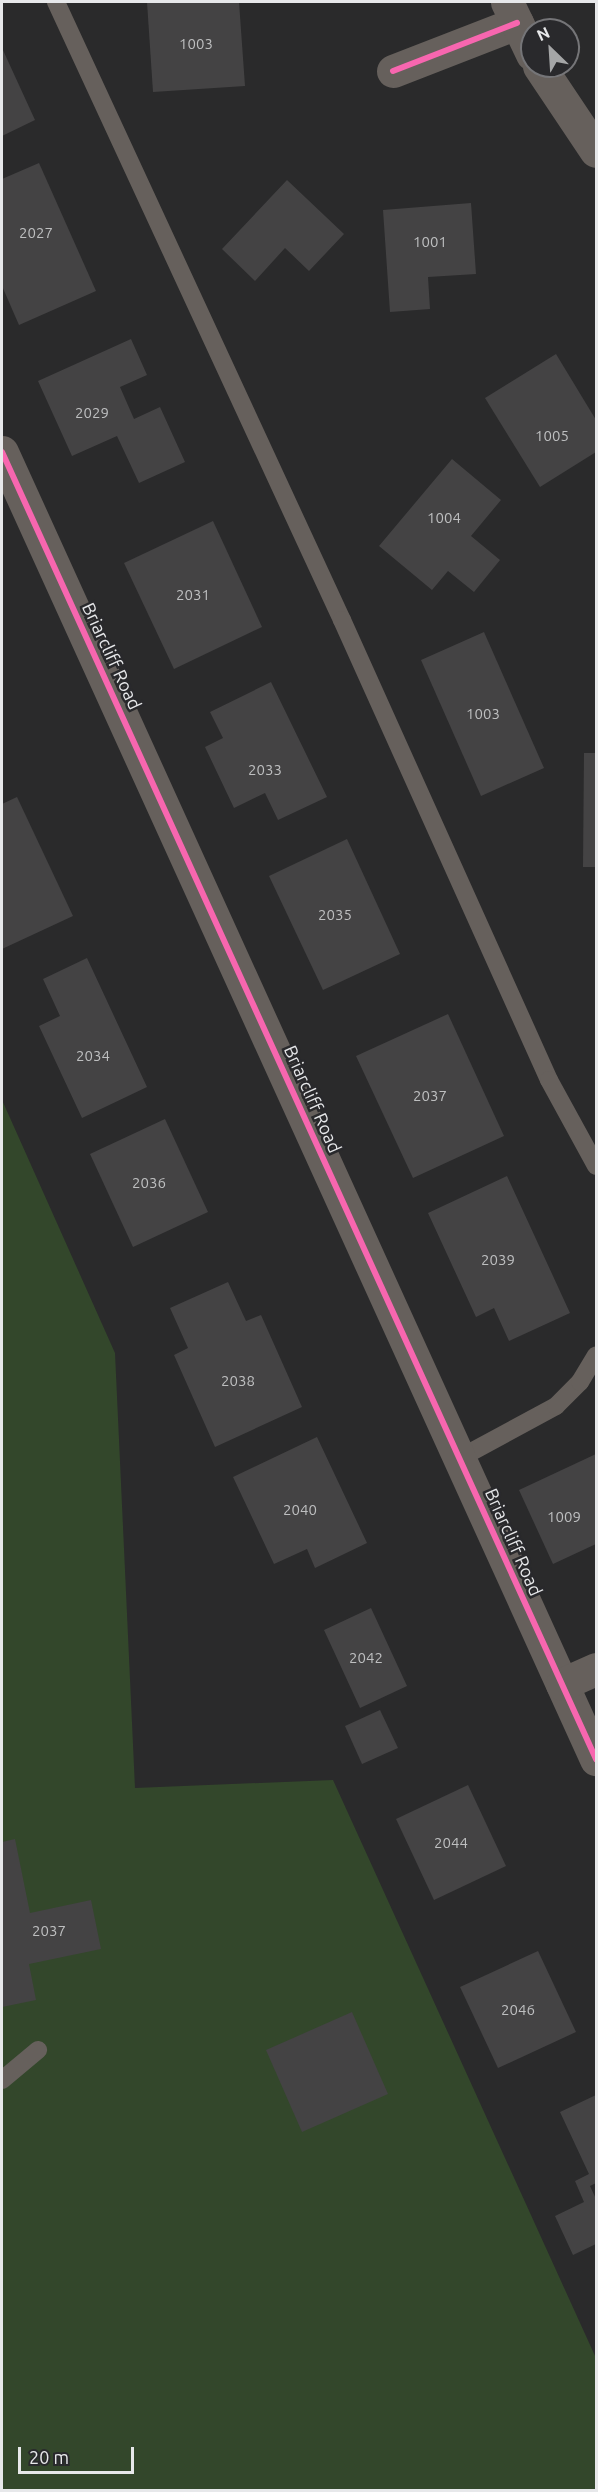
<!DOCTYPE html>
<style>
body{margin:0}
#map{position:relative;width:598px;height:2492px;overflow:hidden;background:#2a2a2b;font-family:Ubuntu,sans-serif}
div>[style]{position:absolute}
[style*='--x']{left:calc(var(--x)*1px);top:calc(var(--y)*1px);width:calc(var(--w)*1px);rotate:calc(var(--a)*1deg)}
.green>*{inset:0;background:#33472b}
.building>*{inset:0;background:#444344}
.service>*{height:18px;margin:-9px;padding:0 9px;transform-origin:9px;border-radius:9px;background:#66605c}
.minor>*{height:33px;margin:-16.5px;padding:0 16.5px;transform-origin:16.5px;border-radius:16.5px;background:#66605c}
.tertiary>*{height:33px;margin:-16.5px;padding:0 16.5px;transform-origin:16.5px;border-radius:16.5px;background:#66605c}
.cycleway>*{height:6px;margin:-3px;padding:0 3px;transform-origin:3px;border-radius:3px;background:#f766af}
span{translate:-50% -50%;white-space:nowrap;text-align:center;line-height:1.15;-webkit-text-stroke:5px #29292c;paint-order:stroke}
.number-label{font-size:15px;color:#bebfc0}
.number-label span{-webkit-text-stroke-width:0}
.street-label{font-size:18px;color:#e7e8ea}
.frame{position:absolute;inset:0;border:3px solid #e7e8ea;pointer-events:none}
.north{position:absolute;left:520px;top:18px;width:60px;height:60px;box-sizing:border-box;background:#29292c;border:2px solid #757578;border-radius:50%;rotate:335deg;font-size:16px;font-weight:700;line-height:24px;text-align:center;color:#e7e8ea}
.north::after{content:'';display:block;margin:auto;width:21px;height:27px;background:#a5a6a7;clip-path:polygon(50% 0,100% 100%,50% 72%,0 100%)}
.scale{position:absolute;left:18px;top:2447px;width:116px;height:27px;box-sizing:border-box;border:3px solid #e7e8ea;border-top:0;padding-left:8px;font-size:18px;line-height:21px;white-space:nowrap;color:#e7e8ea;-webkit-text-stroke:4px #29292c;paint-order:stroke}
</style>
<div id="map">
<div class="green">
<div style="clip-path:polygon(2px 1100px,115px 1353px,135px 1788px,333px 1780px,596px 2358px,596px 2490px,2px 2490px)"></div>
</div>
<div class="building">
<div style="clip-path:polygon(147px 2px,239px 2px,245px 86px,153px 92px)"></div>
<div style="clip-path:polygon(2px 48px,35px 120px,2px 136px)"></div>
<div style="clip-path:polygon(39px 163px,96px 291px,19px 325px,2px 286px,2px 179px)"></div>
<div style="clip-path:polygon(287px 180px,344px 234px,309px 271px,285px 248px,255px 281px,222px 249px)"></div>
<div style="clip-path:polygon(471px 203px,476px 274px,428px 277px,430px 309px,390px 312px,383px 210px)"></div>
<div style="clip-path:polygon(131px 339px,147px 375px,120px 387px,134px 419px,160px 407px,185px 462px,139px 483px,117px 436px,72px 456px,38px 381px)"></div>
<div style="clip-path:polygon(556px 354px,596px 420px,596px 452px,540px 487px,485px 398px)"></div>
<div style="clip-path:polygon(452px 459px,501px 500px,471px 536px,500px 560px,474px 592px,448px 571px,432px 590px,379px 546px)"></div>
<div style="clip-path:polygon(213px 521px,262px 627px,174px 669px,124px 563px)"></div>
<div style="clip-path:polygon(484px 632px,544px 768px,481px 796px,421px 660px)"></div>
<div style="clip-path:polygon(271px 682px,327px 797px,278px 820px,265px 793px,234px 808px,205px 747px,223px 738px,210px 712px)"></div>
<div style="clip-path:polygon(584px 753px,596px 753px,596px 867px,583px 867px)"></div>
<div style="clip-path:polygon(17px 797px,73px 916px,2px 949px,2px 804px)"></div>
<div style="clip-path:polygon(347px 839px,400px 954px,323px 990px,269px 876px)"></div>
<div style="clip-path:polygon(87px 958px,147px 1087px,82px 1118px,39px 1026px,60px 1016px,43px 979px)"></div>
<div style="clip-path:polygon(448px 1014px,504px 1136px,413px 1178px,356px 1056px)"></div>
<div style="clip-path:polygon(165px 1119px,208px 1212px,133px 1247px,90px 1154px)"></div>
<div style="clip-path:polygon(507px 1176px,570px 1313px,509px 1341px,494px 1308px,476px 1317px,428px 1213px)"></div>
<div style="clip-path:polygon(228px 1282px,246px 1321px,261px 1315px,302px 1407px,215px 1447px,174px 1355px,188px 1348px,170px 1308px)"></div>
<div style="clip-path:polygon(317px 1437px,367px 1543px,315px 1568px,307px 1549px,274px 1564px,233px 1477px)"></div>
<div style="clip-path:polygon(596px 1454px,596px 1544px,553px 1564px,519px 1490px)"></div>
<div style="clip-path:polygon(371px 1608px,407px 1686px,360px 1708px,324px 1630px)"></div>
<div style="clip-path:polygon(380px 1710px,398px 1748px,362px 1764px,345px 1726px)"></div>
<div style="clip-path:polygon(468px 1785px,506px 1866px,434px 1900px,396px 1819px)"></div>
<div style="clip-path:polygon(15px 1839px,30px 1913px,91px 1900px,101px 1949px,29px 1964px,36px 2000px,2px 2007px,2px 1842px)"></div>
<div style="clip-path:polygon(538px 1951px,576px 2032px,498px 2068px,460px 1987px)"></div>
<div style="clip-path:polygon(352px 2012px,388px 2094px,302px 2132px,266px 2050px)"></div>
<div style="clip-path:polygon(596px 2095px,596px 2183px,590px 2186px,596px 2199px,596px 2244px,573px 2255px,555px 2216px,584px 2202px,575px 2181px,589px 2174px,560px 2112px)"></div>
</div>
<div class="service">
<div style="--x:56;--y:2;--w:681;--a:65.17"></div>
<div style="--x:342;--y:620;--w:504;--a:65.77"></div>
<div style="--x:549;--y:1080;--w:98;--a:61.3"></div>
<div style="--x:460;--y:1458;--w:109;--a:-28.4"></div>
<div style="--x:556;--y:1406;--w:34;--a:-45"></div>
<div style="--x:580;--y:1382;--w:31;--a:-59"></div>
<div style="--x:2;--y:2080;--w:47;--a:-39.8"></div>
</div>
<div class="minor">
<div style="--x:393;--y:71;--w:133;--a:-21.2"></div>
<div style="--x:2;--y:452;--w:1436;--a:65.56"></div>
<div style="--x:562;--y:1684;--w:37;--a:-24"></div>
</div>
<div class="tertiary">
<div style="--x:507;--y:2;--w:58;--a:64.3"></div>
<div style="--x:539;--y:66;--w:102;--a:56.2"></div>
</div>
<div class="cycleway">
<div style="--x:393;--y:71;--w:133;--a:-21.2"></div>
<div style="--x:2;--y:452;--w:1436;--a:65.56"></div>
</div>
<div class="number-label">
<span style="left:196px;top:44px">1003</span>
<span style="left:36px;top:233px">2027</span>
<span style="left:430px;top:242px">1001</span>
<span style="left:92px;top:413px">2029</span>
<span style="left:552px;top:436px">1005</span>
<span style="left:444px;top:518px">1004</span>
<span style="left:193px;top:595px">2031</span>
<span style="left:483px;top:714px">1003</span>
<span style="left:265px;top:770px">2033</span>
<span style="left:335px;top:915px">2035</span>
<span style="left:93px;top:1056px">2034</span>
<span style="left:430px;top:1096px">2037</span>
<span style="left:149px;top:1183px">2036</span>
<span style="left:498px;top:1260px">2039</span>
<span style="left:238px;top:1381px">2038</span>
<span style="left:300px;top:1510px">2040</span>
<span style="left:564px;top:1517px">1009</span>
<span style="left:366px;top:1658px">2042</span>
<span style="left:451px;top:1843px">2044</span>
<span style="left:49px;top:1931px">2037</span>
<span style="left:518px;top:2010px">2046</span>
</div>
<div class="street-label">
<span style="left:112px;top:656px;rotate:65deg">Briarcliff Road</span>
<span style="left:313px;top:1099px;rotate:66deg">Briarcliff Road</span>
<span style="left:514px;top:1542px;rotate:66deg">Briarcliff Road</span>
</div>
<div class="frame"></div>
<div class="north">N</div>
<div class="scale">20 m</div>
</div>
